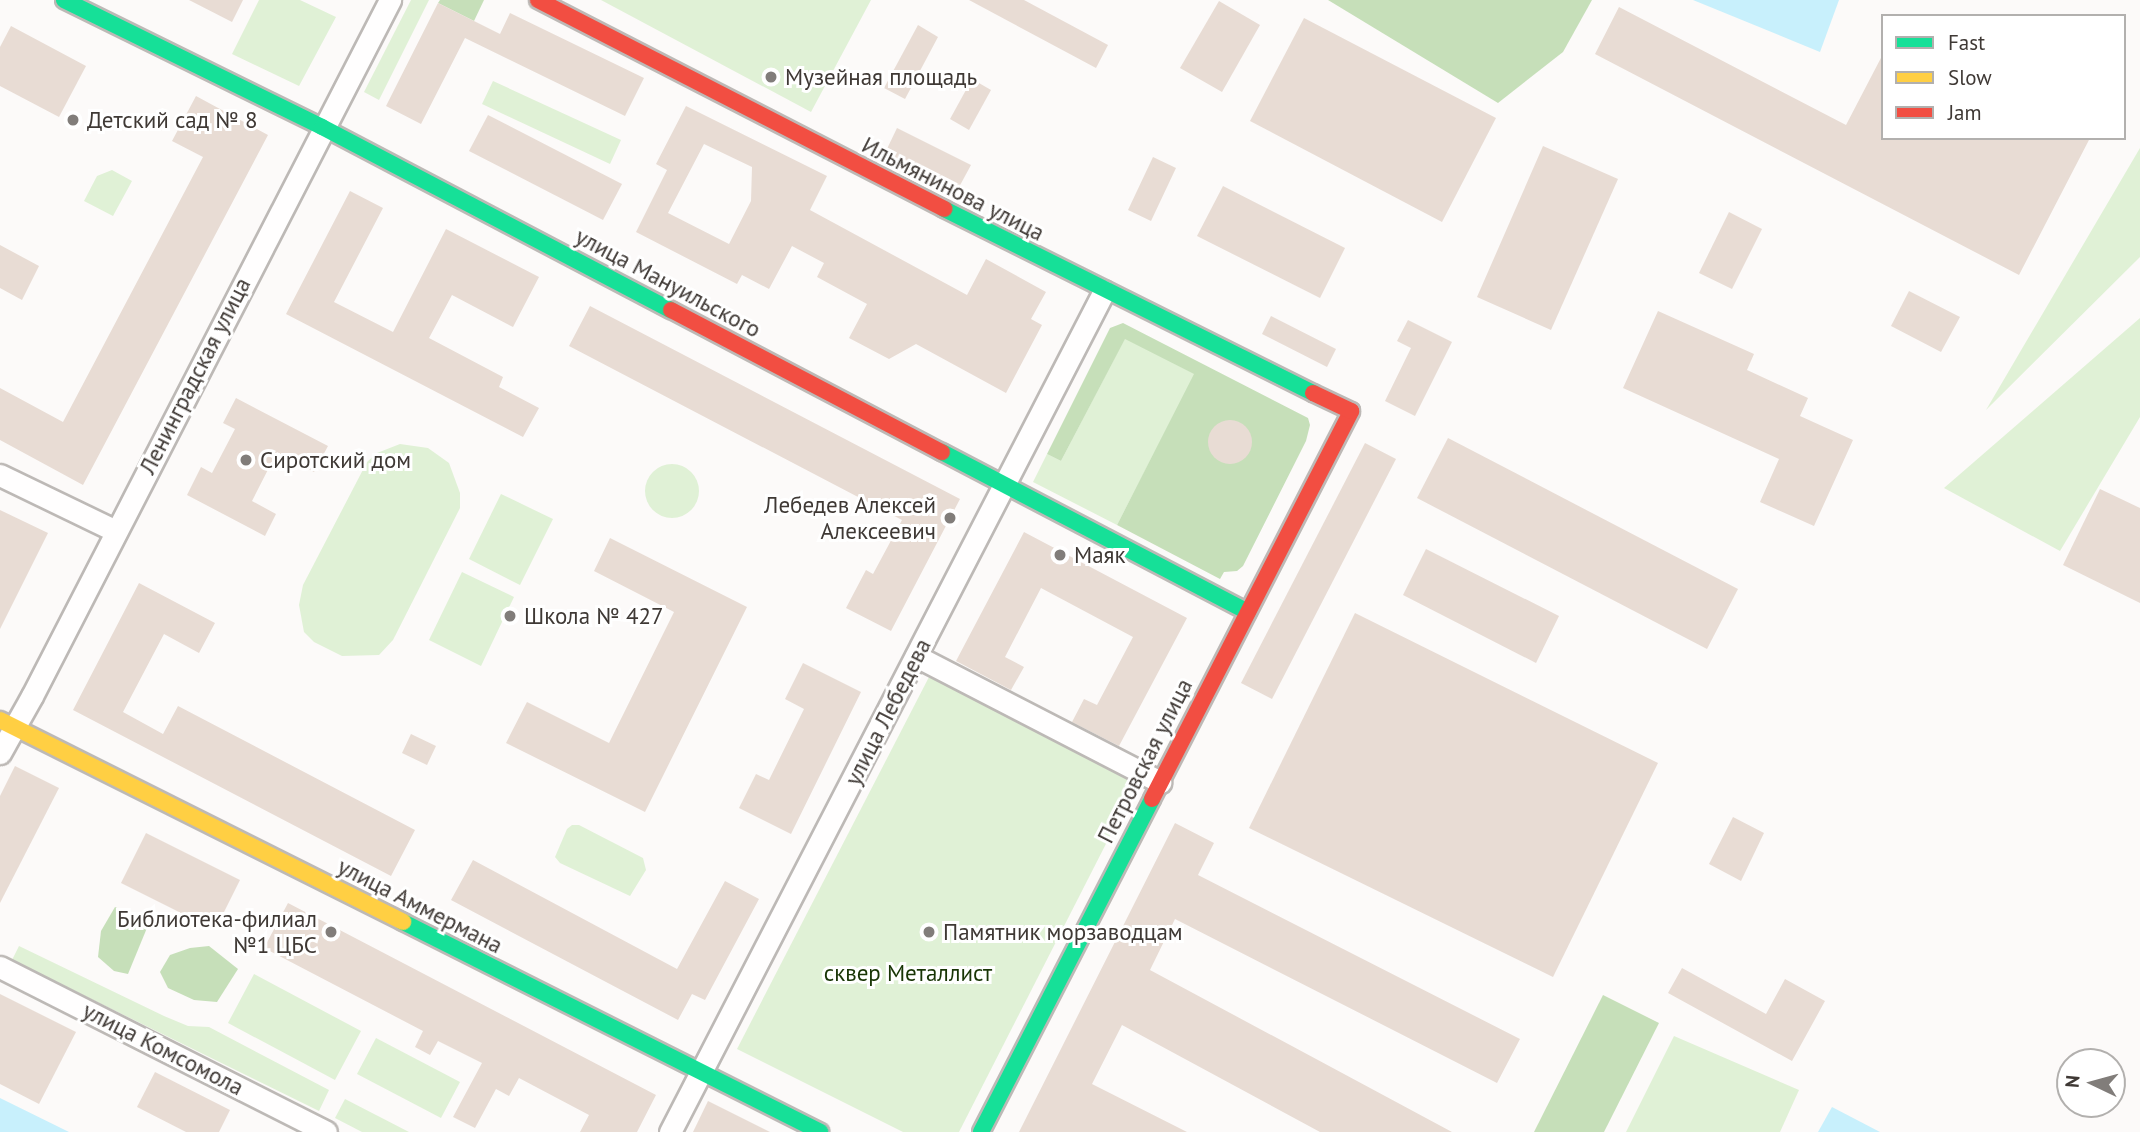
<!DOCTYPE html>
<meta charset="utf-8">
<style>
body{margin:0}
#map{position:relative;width:2140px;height:1132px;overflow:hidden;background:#fcfaf9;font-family:"PT Sans",sans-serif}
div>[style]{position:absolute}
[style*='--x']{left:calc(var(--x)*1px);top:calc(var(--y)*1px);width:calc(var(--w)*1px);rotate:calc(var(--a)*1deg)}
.green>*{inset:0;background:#e0f1d6}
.round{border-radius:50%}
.forest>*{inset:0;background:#c6dfb9}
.water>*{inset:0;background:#c8f0fc}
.building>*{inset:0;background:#e8dcd4}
.roads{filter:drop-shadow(2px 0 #bdb9b6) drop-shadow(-2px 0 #bdb9b6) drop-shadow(0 2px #bdb9b6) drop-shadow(0 -2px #bdb9b6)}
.street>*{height:21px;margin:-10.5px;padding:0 10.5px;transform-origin:10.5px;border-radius:10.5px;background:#fffefe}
.fast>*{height:16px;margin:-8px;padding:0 8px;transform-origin:8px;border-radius:8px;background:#16e098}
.slow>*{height:16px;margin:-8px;padding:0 8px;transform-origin:8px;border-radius:8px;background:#ffcf43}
.jam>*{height:16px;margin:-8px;padding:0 8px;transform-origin:8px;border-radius:8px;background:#f24e42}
.dots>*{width:19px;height:19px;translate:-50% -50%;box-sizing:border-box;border:4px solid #fff;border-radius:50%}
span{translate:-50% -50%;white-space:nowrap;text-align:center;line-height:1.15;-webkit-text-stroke:6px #fff;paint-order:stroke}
.poi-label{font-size:23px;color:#3f3935}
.left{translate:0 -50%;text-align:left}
.right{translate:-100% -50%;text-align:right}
.street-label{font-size:23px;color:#3f3935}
.park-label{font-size:23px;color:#183505}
.legend{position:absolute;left:1881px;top:14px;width:245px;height:126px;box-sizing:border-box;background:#fff;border:2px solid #b2b0ae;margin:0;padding:9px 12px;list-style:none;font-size:21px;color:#3f3935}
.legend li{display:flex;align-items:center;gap:14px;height:35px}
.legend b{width:35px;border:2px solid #b2b0ae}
.north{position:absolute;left:2056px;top:1048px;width:70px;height:70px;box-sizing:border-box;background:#fff;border:2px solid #b2b0ae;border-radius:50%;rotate:275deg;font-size:19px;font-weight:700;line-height:28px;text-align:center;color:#3f3935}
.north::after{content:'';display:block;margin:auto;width:24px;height:32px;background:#817d7a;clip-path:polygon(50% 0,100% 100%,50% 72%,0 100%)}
</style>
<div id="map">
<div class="green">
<div style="clip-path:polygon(259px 0,300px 0,336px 17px,299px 86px,232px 54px)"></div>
<div style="clip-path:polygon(411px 0,429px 0,379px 100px,364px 92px)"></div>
<div style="clip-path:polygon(601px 0,871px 0,811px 112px)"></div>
<div style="clip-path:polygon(493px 81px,621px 140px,610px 164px,482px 104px)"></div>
<div style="clip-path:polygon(2140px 148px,2140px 257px,1986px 410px)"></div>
<div style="clip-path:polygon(112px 170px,132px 181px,113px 216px,84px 201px,97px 176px)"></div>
<div style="clip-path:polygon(2140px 318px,2140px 417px,2060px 551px,1944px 488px)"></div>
<div style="clip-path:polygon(1125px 338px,1195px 374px,1117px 525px,1033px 482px,1047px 454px,1061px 461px)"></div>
<div style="clip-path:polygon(400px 444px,428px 448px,449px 463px,460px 493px,460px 508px,393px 640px,379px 655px,342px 656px,314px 642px,304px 632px,299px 605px,303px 585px,367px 462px,377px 453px)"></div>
<div class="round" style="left:645px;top:464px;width:54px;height:54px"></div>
<div style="clip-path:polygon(501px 494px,553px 519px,520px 585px,469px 559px)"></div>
<div style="clip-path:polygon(462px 572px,514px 597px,481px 666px,429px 640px)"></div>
<div style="clip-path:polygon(929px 677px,1137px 783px,959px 1132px,903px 1132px,737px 1049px)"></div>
<div style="clip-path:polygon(572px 825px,579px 825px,643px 858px,646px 870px,630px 896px,560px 863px,555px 857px,567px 829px)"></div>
<div style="clip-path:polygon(19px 946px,164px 1016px,188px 1026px,209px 1027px,329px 1090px,319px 1111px,12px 960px)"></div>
<div style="clip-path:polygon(254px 974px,361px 1031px,335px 1080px,228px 1023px)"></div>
<div style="clip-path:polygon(1674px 1036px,1799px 1090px,1780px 1132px,1626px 1132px)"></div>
<div style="clip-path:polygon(376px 1038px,460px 1082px,441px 1118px,357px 1074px)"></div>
<div style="clip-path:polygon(345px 1099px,409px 1132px,362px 1132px,335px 1118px)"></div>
</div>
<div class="forest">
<div style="clip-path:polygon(440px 0,484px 0,474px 21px,438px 3px)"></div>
<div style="clip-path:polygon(1328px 0,1592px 0,1563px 52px,1498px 103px)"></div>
<div style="clip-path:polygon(1123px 323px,1308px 418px,1310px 425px,1306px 441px,1243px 566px,1237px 571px,1224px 572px,1220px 579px,1117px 525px,1194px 374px,1125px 339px,1061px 461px,1047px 454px,1110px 328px)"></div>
<div style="clip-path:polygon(115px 907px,149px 923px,128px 974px,114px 971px,98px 957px,101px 931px)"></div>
<div style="clip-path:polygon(209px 946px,238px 969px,217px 1002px,194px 1000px,168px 988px,160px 972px,170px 955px,190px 948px)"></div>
<div style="clip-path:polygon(1603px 995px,1659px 1023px,1604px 1132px,1534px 1132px)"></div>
</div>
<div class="water">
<div style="clip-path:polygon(1693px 0,1839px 0,1820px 52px)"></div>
<div style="clip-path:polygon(0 1098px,69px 1132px,0 1132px)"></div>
<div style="clip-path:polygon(1832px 1107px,1880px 1132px,1818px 1132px)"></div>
</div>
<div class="building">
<div style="clip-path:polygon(189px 0,243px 0,232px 22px)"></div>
<div style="clip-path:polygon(969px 0,1024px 0,1108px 45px,1096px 68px)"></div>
<div style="clip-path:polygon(1219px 1px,1260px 25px,1222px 92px,1180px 68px)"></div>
<div style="clip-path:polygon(438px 3px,500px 34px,510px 13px,644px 78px,625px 116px,465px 38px,421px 124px,386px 106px)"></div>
<div style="clip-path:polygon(1619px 7px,1846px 125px,1883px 54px,1883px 138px,2090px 138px,2019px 275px,1595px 54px)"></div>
<div style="clip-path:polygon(1304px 18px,1496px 118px,1442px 222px,1250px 121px)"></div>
<div style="clip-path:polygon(918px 25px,938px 37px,905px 99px,884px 88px)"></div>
<div style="clip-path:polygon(11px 26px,86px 66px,59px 117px,0 86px,0 47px)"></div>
<div style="clip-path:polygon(972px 79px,991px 90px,969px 130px,950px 119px)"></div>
<div style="clip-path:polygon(196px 96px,268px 135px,83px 485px,0 440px,0 388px,63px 422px,203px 157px,172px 141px)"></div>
<div style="clip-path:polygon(evenodd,686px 106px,827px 176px,810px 210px,967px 295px,986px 259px,1046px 292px,1031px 319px,1042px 325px,1006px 393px,916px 344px,889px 359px,849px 338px,867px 304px,817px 277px,824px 263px,792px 246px,769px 289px,742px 275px,737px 284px,636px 232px,667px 170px,656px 164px,686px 106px,704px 144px,752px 167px,751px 201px,729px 244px,668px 213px,704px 144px)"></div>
<div style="clip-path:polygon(488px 115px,622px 184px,603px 220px,469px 151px)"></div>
<div style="clip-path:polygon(897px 128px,971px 165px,958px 189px,885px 153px)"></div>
<div style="clip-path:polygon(1543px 146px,1618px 179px,1551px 330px,1477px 297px)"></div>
<div style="clip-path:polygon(1153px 157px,1176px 168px,1151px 221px,1128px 210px)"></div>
<div style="clip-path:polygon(1223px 186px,1345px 248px,1320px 298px,1197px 236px)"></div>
<div style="clip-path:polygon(350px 191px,383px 208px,334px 302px,393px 332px,446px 229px,539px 277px,513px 327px,452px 295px,429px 338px,503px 377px,499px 387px,539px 408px,523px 437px,286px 314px)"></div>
<div style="clip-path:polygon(1729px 212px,1762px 229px,1732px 289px,1699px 273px)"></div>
<div style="clip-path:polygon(0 245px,39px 266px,22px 300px,0 288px)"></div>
<div style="clip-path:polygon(1909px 291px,1960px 317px,1941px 352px,1891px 326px)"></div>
<div style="clip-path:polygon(590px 306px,960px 499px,891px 631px,846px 608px,866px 570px,873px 574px,902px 520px,569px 346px)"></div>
<div style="clip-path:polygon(1658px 311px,1754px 354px,1747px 370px,1808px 398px,1800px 416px,1853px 440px,1814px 526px,1760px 502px,1779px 459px,1623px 388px)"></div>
<div style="clip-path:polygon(1271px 316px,1336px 349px,1327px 367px,1262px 334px)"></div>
<div style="clip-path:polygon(1408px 320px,1452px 342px,1415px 416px,1385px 401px,1411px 348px,1397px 341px)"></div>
<div style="clip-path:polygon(236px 398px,328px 446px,314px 472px,277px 452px,252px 501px,276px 514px,265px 536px,187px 495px,201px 467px,212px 473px,235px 429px,223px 423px)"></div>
<div class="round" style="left:1208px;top:420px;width:44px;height:44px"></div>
<div style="clip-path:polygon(1448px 438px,1738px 589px,1707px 649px,1417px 498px)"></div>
<div style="clip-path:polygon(1365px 443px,1396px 459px,1272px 699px,1241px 683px)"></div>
<div style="clip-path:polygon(2100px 489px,2140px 508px,2140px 603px,2063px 565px)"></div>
<div style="clip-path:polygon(0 510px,48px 533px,0 629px)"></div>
<div style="clip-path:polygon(1024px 532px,1187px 618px,1119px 746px,1072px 722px,1084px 699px,1097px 705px,1133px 637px,1041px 588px,1005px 657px,1024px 667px,1011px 690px,956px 661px)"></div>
<div style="clip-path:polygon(610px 538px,747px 607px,645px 812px,506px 743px,527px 702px,609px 743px,674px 612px,594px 571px)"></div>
<div style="clip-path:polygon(1426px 549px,1559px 616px,1536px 663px,1403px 595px)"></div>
<div style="clip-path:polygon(139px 583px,215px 623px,199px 653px,164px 634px,123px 712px,163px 734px,178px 706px,415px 830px,391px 876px,73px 710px)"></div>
<div style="clip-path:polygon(1355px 613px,1658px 763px,1553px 977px,1249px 828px)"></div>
<div style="clip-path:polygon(803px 663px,861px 692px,791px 834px,739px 808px,756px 774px,769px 780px,804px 709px,785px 699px)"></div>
<div style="clip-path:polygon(411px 734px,436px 746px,427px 765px,402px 753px)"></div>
<div style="clip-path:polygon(15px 766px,59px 788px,0 903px,0 796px)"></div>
<div style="clip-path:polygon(1733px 817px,1764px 833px,1741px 881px,1709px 864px)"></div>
<div style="clip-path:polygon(1175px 823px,1214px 843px,1198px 875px,1520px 1039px,1497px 1083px,1175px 919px,1150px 970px,1452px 1132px,1320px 1132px,1122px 1025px,1092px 1084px,1187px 1132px,1019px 1132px)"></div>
<div style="clip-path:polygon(146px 833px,240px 880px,215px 930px,121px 883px)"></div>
<div style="clip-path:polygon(473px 860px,677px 969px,725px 881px,759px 899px,705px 1000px,692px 994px,678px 1020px,451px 900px)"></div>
<div style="clip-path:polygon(288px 903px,656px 1095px,637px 1132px,580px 1132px,589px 1115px,519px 1078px,509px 1096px,496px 1089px,475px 1128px,453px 1117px,482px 1063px,438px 1041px,430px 1055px,415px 1047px,423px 1031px,264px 948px)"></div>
<div style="clip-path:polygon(1682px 968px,1766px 1014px,1785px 979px,1825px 1001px,1792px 1061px,1668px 993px)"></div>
<div style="clip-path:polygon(0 994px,76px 1032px,39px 1104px,0 1084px)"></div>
<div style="clip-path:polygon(155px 1072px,230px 1110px,219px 1132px,186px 1132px,137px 1107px)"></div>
<div style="clip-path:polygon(708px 1101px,770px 1132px,693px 1132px)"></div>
</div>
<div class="roads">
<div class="street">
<div style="--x:0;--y:475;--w:129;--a:25.8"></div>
<div style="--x:916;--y:656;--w:275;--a:27.3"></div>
<div style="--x:0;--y:753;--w:65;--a:-60.7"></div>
<div style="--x:32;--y:696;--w:783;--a:-62.78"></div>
<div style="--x:0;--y:967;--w:365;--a:26.8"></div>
<div style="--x:670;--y:1132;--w:946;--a:-62.7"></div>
</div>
<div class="fast">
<div style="--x:64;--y:0;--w:288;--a:26.2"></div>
<div style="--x:322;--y:127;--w:394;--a:27.7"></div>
<div style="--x:944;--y:209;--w:412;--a:26.5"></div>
<div style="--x:942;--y:452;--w:345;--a:27.6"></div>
<div style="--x:403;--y:922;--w:467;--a:26.7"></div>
<div style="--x:981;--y:1132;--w:374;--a:-62.8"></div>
</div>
<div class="slow">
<div style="--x:0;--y:720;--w:451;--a:26.6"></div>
</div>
<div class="jam">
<div style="--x:538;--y:0;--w:457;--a:27.2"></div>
<div style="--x:671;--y:310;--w:306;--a:27.7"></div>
<div style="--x:1152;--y:799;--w:436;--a:-62.8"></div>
<div style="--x:1351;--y:411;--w:42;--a:-154.7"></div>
</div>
</div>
<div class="dots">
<div style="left:771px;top:77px;background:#817d7a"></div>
<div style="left:73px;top:120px;background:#817d7a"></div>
<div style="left:246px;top:460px;background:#817d7a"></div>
<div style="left:950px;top:518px;background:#817d7a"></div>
<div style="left:1060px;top:555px;background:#817d7a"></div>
<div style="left:510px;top:616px;background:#817d7a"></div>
<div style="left:331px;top:932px;background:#817d7a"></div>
<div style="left:929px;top:932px;background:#817d7a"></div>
</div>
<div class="poi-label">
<span class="left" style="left:785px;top:77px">Музейная площадь</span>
<span class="left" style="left:87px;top:120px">Детский сад № 8</span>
<span class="left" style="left:260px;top:460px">Сиротский дом</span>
<span class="right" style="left:936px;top:518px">Лебедев Алексей<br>Алексеевич</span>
<span class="left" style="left:1074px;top:555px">Маяк</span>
<span class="left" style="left:524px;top:616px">Школа № 427</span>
<span class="right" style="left:317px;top:932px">Библиотека-филиал<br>№1 ЦБС</span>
<span class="left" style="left:943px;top:932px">Памятник морзаводцам</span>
</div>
<div class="street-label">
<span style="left:953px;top:189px;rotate:27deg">Ильмянинова улица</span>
<span style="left:668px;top:283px;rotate:28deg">улица Мануильского</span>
<span style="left:195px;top:376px;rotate:-63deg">Ленинградская улица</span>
<span style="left:888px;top:712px;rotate:-63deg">улица Лебедева</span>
<span style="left:1145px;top:761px;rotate:-63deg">Петровская улица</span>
<span style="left:420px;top:906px;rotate:27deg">улица Аммермана</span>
<span style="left:163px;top:1049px;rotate:27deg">улица Комсомола</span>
</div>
<div class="park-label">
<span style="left:908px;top:973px">сквер Металлист</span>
</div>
<ul class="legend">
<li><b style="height:9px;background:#16e098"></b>Fast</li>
<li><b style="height:9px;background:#ffcf43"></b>Slow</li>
<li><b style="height:9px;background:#f24e42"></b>Jam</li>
</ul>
<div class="north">N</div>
</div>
